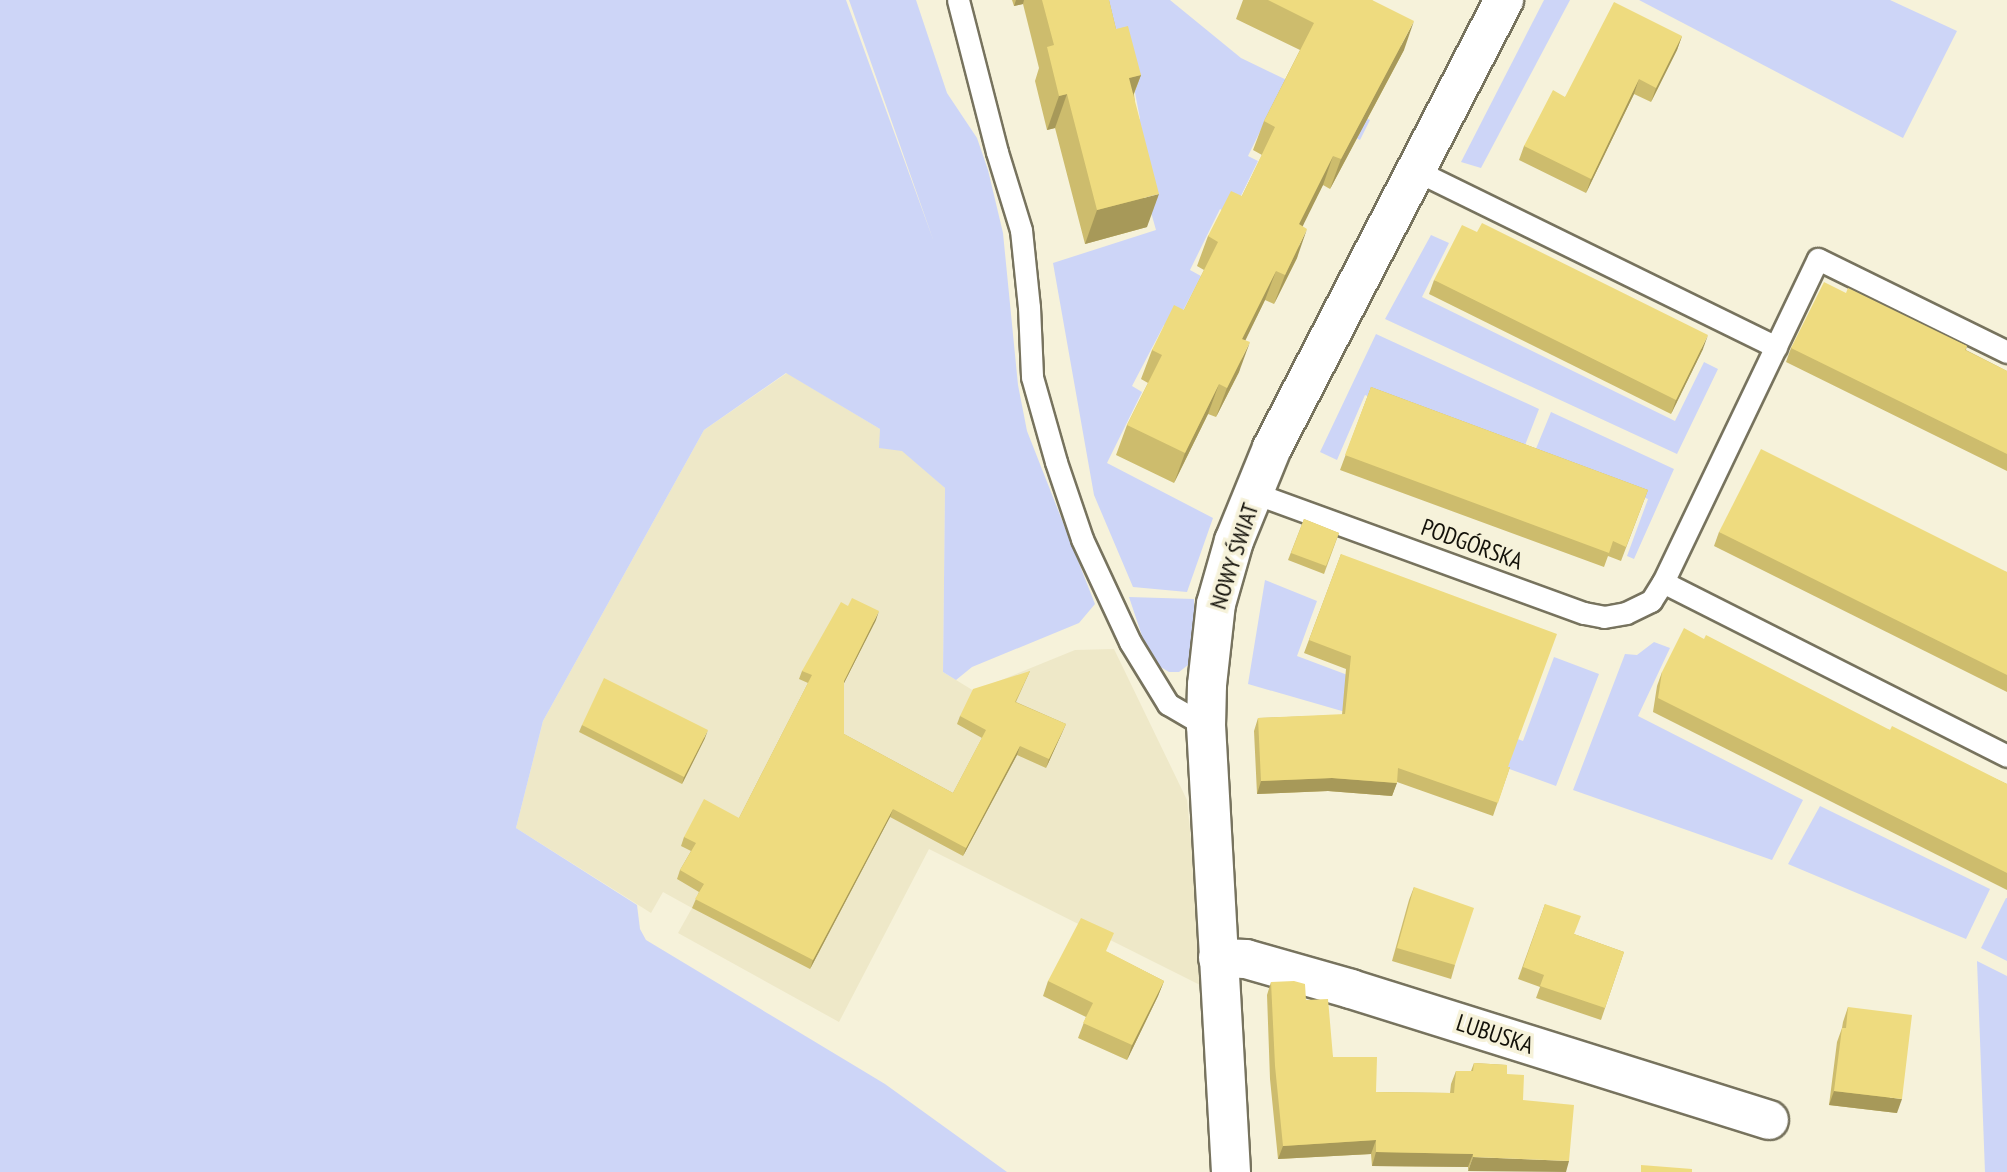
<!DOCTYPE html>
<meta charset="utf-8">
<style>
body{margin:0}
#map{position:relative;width:2007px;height:1172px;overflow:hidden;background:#f6f2da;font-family:"PT Sans Narrow",sans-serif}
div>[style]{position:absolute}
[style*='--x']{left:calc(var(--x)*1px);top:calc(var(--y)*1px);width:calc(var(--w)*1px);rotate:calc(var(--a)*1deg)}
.built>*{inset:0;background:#eee8c8}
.green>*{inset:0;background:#cdd5f7}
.roads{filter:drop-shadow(2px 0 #77735e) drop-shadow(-2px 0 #77735e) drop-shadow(0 2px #77735e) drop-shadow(0 -2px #77735e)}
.service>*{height:21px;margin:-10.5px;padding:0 10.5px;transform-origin:10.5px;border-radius:10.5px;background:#fff}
.minor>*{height:38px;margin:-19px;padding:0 19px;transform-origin:19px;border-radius:19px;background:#fff}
.wall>*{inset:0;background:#cdbc6d}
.shaded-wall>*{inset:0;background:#a79959}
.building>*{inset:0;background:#eedb7f}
span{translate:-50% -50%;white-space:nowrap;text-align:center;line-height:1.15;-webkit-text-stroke:7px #f6f2da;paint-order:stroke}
.street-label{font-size:24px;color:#131109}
</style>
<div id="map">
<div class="built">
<div style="clip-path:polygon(787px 373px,880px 429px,945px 488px,943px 672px,974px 691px,1075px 650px,1114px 649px,1187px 800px,1206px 988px,929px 849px,839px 1022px,678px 933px,692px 908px,663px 892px,651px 913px,516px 828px,543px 721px,704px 430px)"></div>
</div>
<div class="green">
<div style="clip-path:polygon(0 0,846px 0,934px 242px,849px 0,916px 0,947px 93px,977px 138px,988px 170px,1003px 233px,1018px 385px,1027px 431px,1095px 604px,1079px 623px,972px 667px,956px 680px,943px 672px,945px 488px,902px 451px,879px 448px,880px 429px,786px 373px,704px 430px,543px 721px,516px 828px,637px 905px,640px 929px,646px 940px,885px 1084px,1007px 1172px,0 1172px)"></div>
<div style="clip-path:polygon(1095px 0,1170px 0,1241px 58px,1370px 120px,1360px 140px,1277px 97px,1248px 156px,1258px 161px,1231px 216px,1220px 209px,1190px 270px,1201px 276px,1173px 330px,1164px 325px,1132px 386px,1142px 392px,1107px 463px,1213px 518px,1187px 592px,1133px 587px,1094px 495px,1053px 263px,1156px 230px,1126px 124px,1140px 119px,1127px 50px)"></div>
<div style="clip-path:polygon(1544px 0,1570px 0,1481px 168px,1461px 162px)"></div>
<div style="clip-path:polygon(1639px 0,1890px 0,1957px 31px,1903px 138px)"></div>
<div style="clip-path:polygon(1431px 235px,1449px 243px,1422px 297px,1675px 421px,1704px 362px,1718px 369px,1677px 454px,1385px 319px)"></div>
<div style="clip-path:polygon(1376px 334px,1539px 409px,1500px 510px,1515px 454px,1365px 395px,1337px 460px,1320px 452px)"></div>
<div style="clip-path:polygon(1551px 412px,1674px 469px,1634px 559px,1627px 556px,1648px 499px,1533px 456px)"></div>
<div style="clip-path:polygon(1265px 580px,1317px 601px,1297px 656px,1523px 741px,1554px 657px,1599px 674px,1556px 786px,1380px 722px,1248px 684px)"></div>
<div style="clip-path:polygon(1129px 597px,1194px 599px,1194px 657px,1188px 665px,1179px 672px,1169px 672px,1159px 666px,1143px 639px)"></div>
<div style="clip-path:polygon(1654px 642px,1670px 648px,1638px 716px,1803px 800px,1772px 860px,1573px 790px,1625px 654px,1637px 655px)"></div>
<div style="clip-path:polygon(1820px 806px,1990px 889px,1966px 939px,1788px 864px)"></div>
<div style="clip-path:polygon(2006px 898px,2007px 898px,2007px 961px,1981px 948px)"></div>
<div style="clip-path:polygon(1977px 961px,2007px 976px,2007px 1172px,1985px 1172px)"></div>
</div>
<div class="roads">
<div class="service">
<div style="--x:958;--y:0;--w:157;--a:75.6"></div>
<div style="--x:997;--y:152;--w:82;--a:72.9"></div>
<div style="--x:1021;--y:230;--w:77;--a:84.1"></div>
<div style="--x:1029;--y:307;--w:70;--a:87.5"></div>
<div style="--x:1032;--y:377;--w:88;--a:74.2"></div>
<div style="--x:1056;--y:462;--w:81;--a:71.3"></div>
<div style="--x:1082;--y:539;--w:114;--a:65"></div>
<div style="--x:1130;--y:642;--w:73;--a:58.5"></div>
<div style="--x:1168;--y:704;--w:44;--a:30.1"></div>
<div style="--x:1417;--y:171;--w:400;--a:26.1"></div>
<div style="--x:1254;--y:493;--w:351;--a:20"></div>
<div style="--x:1584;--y:613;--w:20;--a:11"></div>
<div style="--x:1604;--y:617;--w:22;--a:-10"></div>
<div style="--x:1626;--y:613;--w:28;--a:-26"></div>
<div style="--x:1651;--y:601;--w:22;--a:-58"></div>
<div style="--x:1663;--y:582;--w:386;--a:26.8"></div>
<div style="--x:1663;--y:582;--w:358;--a:-64.4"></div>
<div style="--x:1818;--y:259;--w:211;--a:26.2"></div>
</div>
<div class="minor">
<div style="--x:1218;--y:958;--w:28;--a:2"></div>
<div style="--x:1246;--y:959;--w:109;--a:15.9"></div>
<div style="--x:1351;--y:989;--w:438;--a:17.4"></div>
<div style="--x:1231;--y:1172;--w:447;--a:-93.2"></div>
<div style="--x:1206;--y:726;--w:41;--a:-88.6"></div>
<div style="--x:1207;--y:685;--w:81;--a:-83.7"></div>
<div style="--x:1216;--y:604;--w:66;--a:-74.1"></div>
<div style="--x:1234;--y:541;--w:100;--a:-67.8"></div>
<div style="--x:1272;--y:448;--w:505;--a:-62.62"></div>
</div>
</div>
<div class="wall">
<div style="clip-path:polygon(1012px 0,1109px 0,1116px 29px,1141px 75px,1134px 94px,1147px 227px,1085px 244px,1055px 128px,1047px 130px,1035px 81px,1039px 68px,1023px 4px,1014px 6px)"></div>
<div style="clip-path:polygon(1243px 0,1372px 0,1404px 50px,1330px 189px,1323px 185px,1302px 226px,1297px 258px,1274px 304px,1265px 300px,1245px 340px,1239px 372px,1216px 417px,1208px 414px,1174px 483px,1116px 455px,1127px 425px,1148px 383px,1141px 379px,1152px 350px,1184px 310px,1204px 270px,1197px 266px,1208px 236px,1242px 196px,1262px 155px,1253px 150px,1264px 121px,1300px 50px,1236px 19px)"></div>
<div style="clip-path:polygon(1682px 36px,1677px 50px,1651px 102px,1634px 94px,1586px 193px,1519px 160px,1524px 146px,1565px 97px)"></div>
<div style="clip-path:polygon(1434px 280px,1703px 349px,1671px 414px,1429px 294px)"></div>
<div style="clip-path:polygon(1846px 293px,1967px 346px,1966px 350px,2007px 371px,2007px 471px,1786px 362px,1791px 348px)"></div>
<div style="clip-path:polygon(1371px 387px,1648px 490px,1621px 561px,1608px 556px,1604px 567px,1340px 470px)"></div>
<div style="clip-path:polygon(1304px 519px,1339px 533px,1324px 574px,1288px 560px)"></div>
<div style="clip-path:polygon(1719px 532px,2007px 572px,2007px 692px,1714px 546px)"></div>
<div style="clip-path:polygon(1341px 554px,1508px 767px,1510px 767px,1493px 816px,1397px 782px,1392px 796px,1328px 791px,1257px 794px,1254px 731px,1258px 718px,1342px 715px,1346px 669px,1304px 653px)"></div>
<div style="clip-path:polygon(876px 620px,844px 683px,844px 734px,953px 793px,982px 738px,957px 724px,960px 716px,1030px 671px,1016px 702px,1066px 724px,1046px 768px,1017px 755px,963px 856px,890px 817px,810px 969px,692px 908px,699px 892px,677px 879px,680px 870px,691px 851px,681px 846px,684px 837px,739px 818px,808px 683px,799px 679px,802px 671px)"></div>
<div style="clip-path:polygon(1662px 672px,1890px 730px,2007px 784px,2007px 890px,1653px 712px,1657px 686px)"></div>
<div style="clip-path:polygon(582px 725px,705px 738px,682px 784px,579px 732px)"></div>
<div style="clip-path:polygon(1414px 887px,1455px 965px,1451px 979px,1392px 961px,1409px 900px)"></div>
<div style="clip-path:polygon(1545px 904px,1574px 934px,1624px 952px,1601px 1020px,1536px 998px,1540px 987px,1518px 979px)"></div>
<div style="clip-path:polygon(1107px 952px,1164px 981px,1158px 996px,1127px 1060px,1078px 1038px,1086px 1017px,1043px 996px,1048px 981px)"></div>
<div style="clip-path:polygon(1271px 982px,1306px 1000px,1333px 1057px,1376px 1092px,1450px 1093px,1451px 1084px,1456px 1071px,1471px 1071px,1474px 1063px,1507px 1065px,1468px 1171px,1468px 1167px,1372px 1166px,1371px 1154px,1278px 1159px,1270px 1079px,1267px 995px)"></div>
<div style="clip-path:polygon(1848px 1007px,1897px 1113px,1829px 1105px,1837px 1042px,1842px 1028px,1843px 1022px)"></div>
</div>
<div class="shaded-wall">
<div style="clip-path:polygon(1016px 0,1024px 0,1023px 4px,1014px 6px)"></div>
<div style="clip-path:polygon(1414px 21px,1404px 50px,1330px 189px,1341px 159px)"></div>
<div style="clip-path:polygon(1682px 36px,1677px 50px,1651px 102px,1656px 88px)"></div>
<div style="clip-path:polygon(1141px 75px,1128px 108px,1129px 78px)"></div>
<div style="clip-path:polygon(1639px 79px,1634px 94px,1586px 193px,1591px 179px)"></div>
<div style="clip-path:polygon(1067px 94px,1055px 128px,1047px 130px,1059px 96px)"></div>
<div style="clip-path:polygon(1333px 156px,1323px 185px,1289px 254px,1299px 224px)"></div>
<div style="clip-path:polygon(1159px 194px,1147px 227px,1085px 244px,1097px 210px)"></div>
<div style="clip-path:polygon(1307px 229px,1297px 258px,1274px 304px,1285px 275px)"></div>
<div style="clip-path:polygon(1276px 271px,1265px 300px,1232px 368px,1242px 339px)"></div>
<div style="clip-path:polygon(1708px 335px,1703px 349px,1671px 414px,1676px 400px)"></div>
<div style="clip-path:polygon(1250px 342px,1239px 372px,1216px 417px,1227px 388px)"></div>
<div style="clip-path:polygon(1219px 384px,1208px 414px,1174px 483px,1185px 453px)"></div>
<div style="clip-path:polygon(879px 611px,876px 620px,841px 689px,844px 681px)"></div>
<div style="clip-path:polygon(1066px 724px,1062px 733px,1046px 768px,1049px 759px)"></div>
<div style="clip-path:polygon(708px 730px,705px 738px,682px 784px,684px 777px)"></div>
<div style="clip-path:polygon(1020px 746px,1017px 755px,963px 856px,966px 848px)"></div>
<div style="clip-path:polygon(1332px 778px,1397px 783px,1392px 796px,1328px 791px,1257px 794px,1261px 781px)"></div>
<div style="clip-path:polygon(893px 809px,890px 817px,810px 969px,813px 960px)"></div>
<div style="clip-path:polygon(1164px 981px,1158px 996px,1127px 1060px,1132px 1045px)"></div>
<div style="clip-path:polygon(1834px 1091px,1902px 1099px,1897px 1113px,1829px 1105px)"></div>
<div style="clip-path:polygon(1376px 1140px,1371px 1154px,1278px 1159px,1283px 1146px)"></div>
<div style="clip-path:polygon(1376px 1152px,1473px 1154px,1468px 1167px,1372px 1166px)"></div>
<div style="clip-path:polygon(1473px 1157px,1569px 1161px,1566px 1172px,1468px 1171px)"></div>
</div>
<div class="building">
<div style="clip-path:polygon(1042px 0,1109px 0,1116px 29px,1128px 26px,1141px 75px,1129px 78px,1159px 194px,1097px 210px,1067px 94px,1059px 96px,1047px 47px,1054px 45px)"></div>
<div style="clip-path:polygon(1268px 0,1372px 0,1414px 21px,1341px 159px,1333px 156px,1299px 224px,1307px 229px,1285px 275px,1276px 271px,1242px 339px,1250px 342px,1227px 388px,1219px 384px,1185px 453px,1127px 425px,1162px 355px,1152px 350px,1174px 305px,1184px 310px,1218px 242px,1208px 236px,1231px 191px,1242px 196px,1275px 127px,1264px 121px,1314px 23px)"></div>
<div style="clip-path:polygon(1614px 2px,1682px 36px,1656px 88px,1639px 79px,1591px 179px,1524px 146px,1553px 90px,1565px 97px)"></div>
<div style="clip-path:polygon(1482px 223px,1708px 335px,1676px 400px,1434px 280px,1462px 225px,1477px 232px)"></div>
<div style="clip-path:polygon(1824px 282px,1846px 293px,1848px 288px,1967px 346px,1965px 350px,2007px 371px,2007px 454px,1791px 348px)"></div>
<div style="clip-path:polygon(1371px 387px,1648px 490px,1626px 547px,1613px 541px,1609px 553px,1345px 455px)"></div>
<div style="clip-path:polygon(1761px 449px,2007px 572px,2007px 675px,1719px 532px)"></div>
<div style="clip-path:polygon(1304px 519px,1339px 533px,1326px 566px,1291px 553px)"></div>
<div style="clip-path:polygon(1341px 554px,1557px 634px,1508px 767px,1510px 767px,1498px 803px,1398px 768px,1397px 783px,1332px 778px,1261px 781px,1258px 718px,1345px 714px,1351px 656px,1309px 640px)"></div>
<div style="clip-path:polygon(852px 598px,879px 611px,844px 681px,844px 734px,953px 793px,986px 730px,960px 716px,973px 689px,1030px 671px,1015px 702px,1066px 724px,1049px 759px,1020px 746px,966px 848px,893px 809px,813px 960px,695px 899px,704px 884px,680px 870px,696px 843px,684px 837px,704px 799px,739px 818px,812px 675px,802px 671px,841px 602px,848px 606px)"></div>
<div style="clip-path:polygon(1684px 628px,1704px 639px,1706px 635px,1890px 730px,1892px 726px,2007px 784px,2007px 873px,1658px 698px,1662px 672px)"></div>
<div style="clip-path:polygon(604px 678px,708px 730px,684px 777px,582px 725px)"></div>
<div style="clip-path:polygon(1414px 887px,1474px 908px,1455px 965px,1397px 948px)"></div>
<div style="clip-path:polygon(1545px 904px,1581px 916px,1574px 934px,1624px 952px,1605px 1008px,1540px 986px,1544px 975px,1523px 967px)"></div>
<div style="clip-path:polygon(1081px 918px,1114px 933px,1106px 951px,1164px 981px,1132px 1045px,1083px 1023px,1093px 1003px,1048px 981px)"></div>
<div style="clip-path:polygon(1294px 981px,1305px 984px,1306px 1000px,1328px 999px,1333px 1057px,1377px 1057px,1376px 1092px,1454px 1093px,1456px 1071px,1473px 1071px,1474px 1063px,1507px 1065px,1507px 1074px,1524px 1075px,1523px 1100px,1574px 1105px,1569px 1161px,1473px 1157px,1473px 1154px,1376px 1152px,1376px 1140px,1283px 1146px,1275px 1066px,1271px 982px)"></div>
<div style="clip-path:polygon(1848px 1007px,1912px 1015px,1902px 1099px,1834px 1091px,1842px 1028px,1846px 1028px)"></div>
<div style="clip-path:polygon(1641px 1165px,1692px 1169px,1692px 1172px,1641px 1172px)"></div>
</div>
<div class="street-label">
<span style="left:1472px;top:544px;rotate:20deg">PODGÓRSKA</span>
<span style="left:1234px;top:556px;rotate:-72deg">NOWY ŚWIAT</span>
<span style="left:1495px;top:1034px;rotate:18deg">LUBUSKA</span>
</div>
</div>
